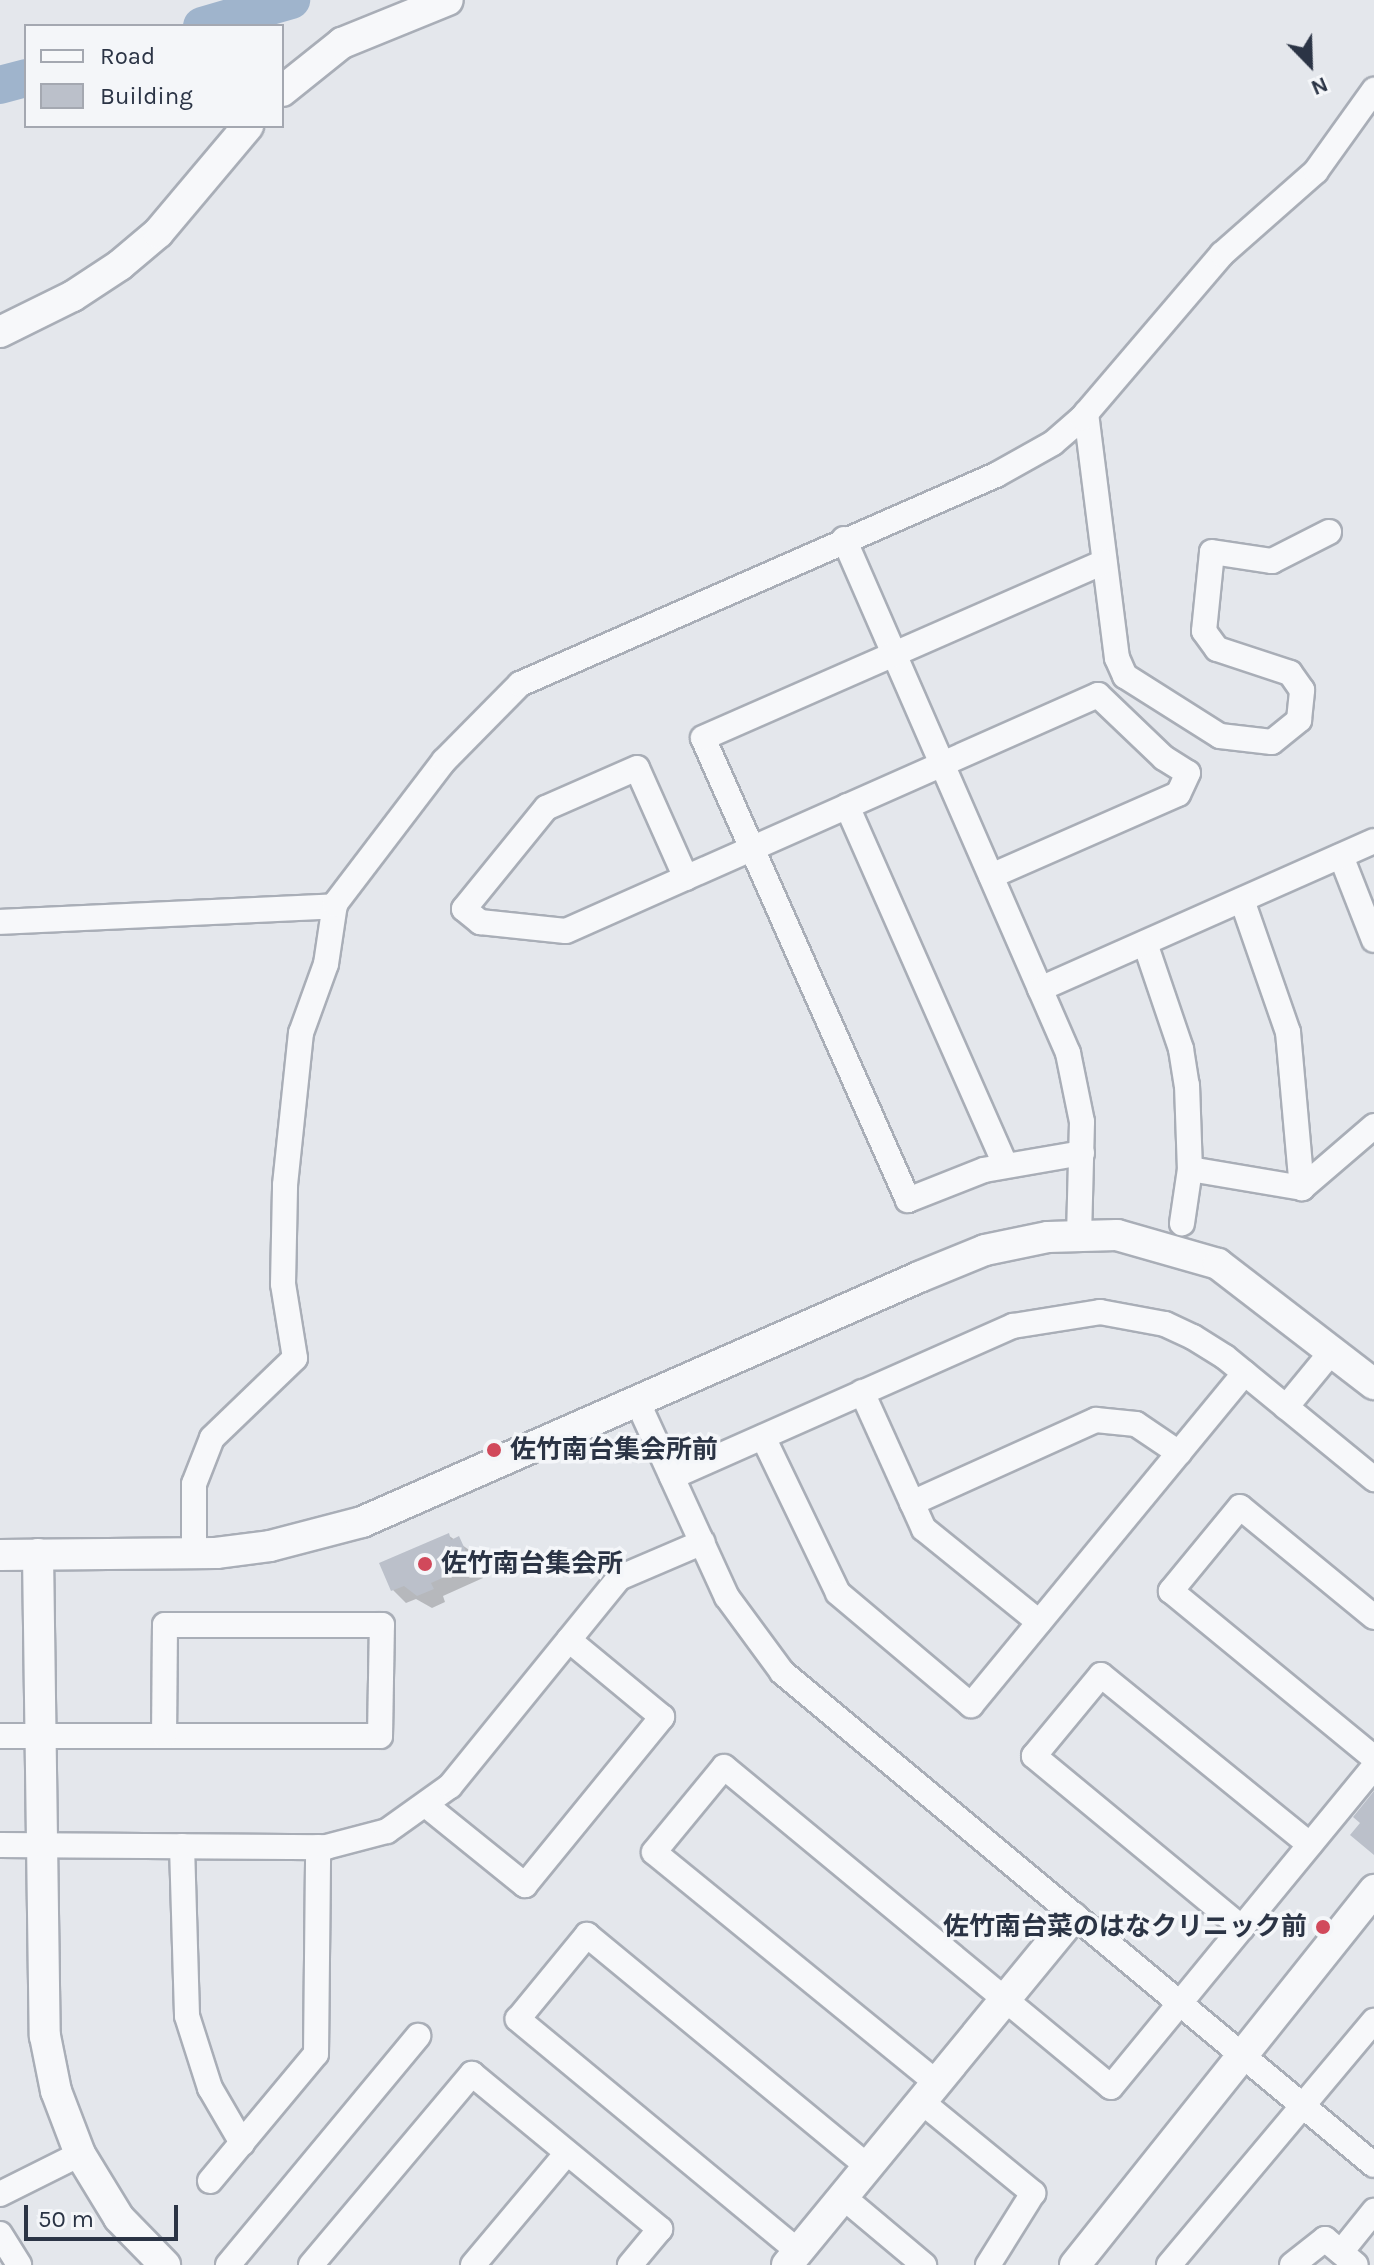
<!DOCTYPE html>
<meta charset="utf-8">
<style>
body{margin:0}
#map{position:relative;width:1374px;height:2265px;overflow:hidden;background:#e4e7ec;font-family:Karla,"Noto Sans JP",sans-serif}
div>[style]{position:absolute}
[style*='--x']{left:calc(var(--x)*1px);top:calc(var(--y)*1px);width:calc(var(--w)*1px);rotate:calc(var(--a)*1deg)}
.shadow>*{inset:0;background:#0003}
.river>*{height:38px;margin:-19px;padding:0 19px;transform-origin:19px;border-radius:19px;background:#9fb4cc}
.building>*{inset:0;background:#bbc0ca}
.roads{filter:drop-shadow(2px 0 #a9aeb7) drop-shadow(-2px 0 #a9aeb7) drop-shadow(0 2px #a9aeb7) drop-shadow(0 -2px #a9aeb7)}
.minor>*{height:24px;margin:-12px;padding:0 12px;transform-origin:12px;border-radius:12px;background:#f7f8fa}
.tertiary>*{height:30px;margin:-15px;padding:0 15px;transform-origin:15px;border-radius:15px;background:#f7f8fa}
.dots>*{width:22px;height:22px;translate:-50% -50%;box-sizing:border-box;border:4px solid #f4f6f9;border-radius:50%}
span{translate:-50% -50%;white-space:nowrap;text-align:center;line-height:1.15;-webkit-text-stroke:7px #f4f6f9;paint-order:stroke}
.poi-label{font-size:26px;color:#2b3445;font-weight:700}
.left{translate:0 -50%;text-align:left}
.right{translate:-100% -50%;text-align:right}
.legend{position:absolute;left:24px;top:24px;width:260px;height:104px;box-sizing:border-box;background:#f4f6f9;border:2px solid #a4a8b1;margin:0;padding:10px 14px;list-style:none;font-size:24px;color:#2b3445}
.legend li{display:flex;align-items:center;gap:16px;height:40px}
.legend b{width:40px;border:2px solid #a4a8b1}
.north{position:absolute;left:1270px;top:24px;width:80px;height:80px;-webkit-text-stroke:6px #f4f6f9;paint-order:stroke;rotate:157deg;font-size:22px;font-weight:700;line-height:32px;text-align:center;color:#2b3445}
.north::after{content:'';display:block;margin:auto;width:28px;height:36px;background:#2b3445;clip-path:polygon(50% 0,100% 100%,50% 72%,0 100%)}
.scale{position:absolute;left:24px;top:2205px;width:154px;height:36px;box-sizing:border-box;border:4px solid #2b3445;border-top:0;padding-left:10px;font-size:24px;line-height:28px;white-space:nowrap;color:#2b3445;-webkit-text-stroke:6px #f4f6f9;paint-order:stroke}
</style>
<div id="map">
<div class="shadow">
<div style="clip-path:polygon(448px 1535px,472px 1552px,483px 1578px,443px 1596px,445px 1602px,432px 1608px,416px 1599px,406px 1603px,393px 1590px)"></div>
</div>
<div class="river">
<div style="--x:202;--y:26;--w:93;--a:-16.3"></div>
<div style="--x:0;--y:85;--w:27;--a:-15"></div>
</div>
<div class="building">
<div style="clip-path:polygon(449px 1533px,451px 1540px,459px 1536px,472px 1565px,431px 1583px,434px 1589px,417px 1596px,404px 1586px,391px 1591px,379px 1563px)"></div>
<div style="clip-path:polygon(1374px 1791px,1374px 1855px,1350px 1835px,1360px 1823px,1353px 1817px)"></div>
</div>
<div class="roads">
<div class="minor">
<div style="--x:1086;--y:413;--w:247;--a:82.8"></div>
<div style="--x:1117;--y:658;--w:20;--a:66"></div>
<div style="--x:1125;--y:676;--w:112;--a:32.3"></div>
<div style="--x:1220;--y:736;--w:52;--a:6.6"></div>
<div style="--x:1272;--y:742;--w:35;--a:-39"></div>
<div style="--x:1299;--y:720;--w:30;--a:-84"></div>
<div style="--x:1302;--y:690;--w:21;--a:-125"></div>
<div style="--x:1290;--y:673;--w:77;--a:-161.8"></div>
<div style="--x:1217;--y:649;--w:22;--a:-126"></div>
<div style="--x:1204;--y:631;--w:79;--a:-84.2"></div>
<div style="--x:1212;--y:552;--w:61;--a:8.5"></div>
<div style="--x:1272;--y:561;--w:64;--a:-27"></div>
<div style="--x:844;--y:539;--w:561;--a:66.45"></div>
<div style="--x:1068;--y:1053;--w:70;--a:78.5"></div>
<div style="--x:1082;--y:1122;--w:113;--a:91.5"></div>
<div style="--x:847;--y:806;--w:392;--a:66.2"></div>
<div style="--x:1341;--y:856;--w:90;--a:68.6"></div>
<div style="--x:686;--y:878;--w:120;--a:-114"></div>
<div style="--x:637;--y:768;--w:99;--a:156.3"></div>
<div style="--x:546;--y:808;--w:130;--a:129.1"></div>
<div style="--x:464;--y:909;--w:21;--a:39"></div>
<div style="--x:480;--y:922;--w:86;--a:6"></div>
<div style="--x:566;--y:931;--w:582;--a:-23.92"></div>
<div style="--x:1098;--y:695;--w:91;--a:43.7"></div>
<div style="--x:1164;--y:758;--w:28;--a:32"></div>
<div style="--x:1188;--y:773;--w:23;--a:115"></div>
<div style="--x:1178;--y:794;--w:204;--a:156.3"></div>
<div style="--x:1242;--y:900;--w:140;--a:70.8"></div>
<div style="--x:1288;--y:1032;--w:157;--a:84.9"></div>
<div style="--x:0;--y:922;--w:335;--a:-2.7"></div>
<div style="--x:1145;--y:943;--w:112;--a:71.2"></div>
<div style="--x:1181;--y:1049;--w:36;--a:81"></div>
<div style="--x:1187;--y:1085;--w:84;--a:88"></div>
<div style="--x:1190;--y:1169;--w:55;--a:98.4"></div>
<div style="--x:1040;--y:989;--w:365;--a:-23.9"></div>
<div style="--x:1082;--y:1153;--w:99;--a:170.2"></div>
<div style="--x:984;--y:1170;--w:82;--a:158.5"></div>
<div style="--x:908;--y:1200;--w:505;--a:-113.93"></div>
<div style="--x:703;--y:738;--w:438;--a:-23.7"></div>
<div style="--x:1190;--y:1169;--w:114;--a:9.6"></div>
<div style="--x:1302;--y:1188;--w:95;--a:-40.7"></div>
<div style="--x:862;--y:1392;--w:150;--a:65.7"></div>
<div style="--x:924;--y:1529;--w:148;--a:39"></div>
<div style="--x:638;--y:1403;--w:213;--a:65.4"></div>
<div style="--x:727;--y:1597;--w:93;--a:53.7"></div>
<div style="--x:782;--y:1672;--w:770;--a:39.79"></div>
<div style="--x:1286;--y:1407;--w:74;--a:-50.5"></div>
<div style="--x:763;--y:1437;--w:173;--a:64.3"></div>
<div style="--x:838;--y:1593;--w:174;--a:40.1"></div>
<div style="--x:971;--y:1705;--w:430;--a:-50.5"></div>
<div style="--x:672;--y:1477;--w:373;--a:-23.9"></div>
<div style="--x:1013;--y:1326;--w:88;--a:-9.1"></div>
<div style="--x:1100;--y:1312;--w:66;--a:10.5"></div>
<div style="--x:1165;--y:1324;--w:31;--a:25"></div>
<div style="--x:1193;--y:1337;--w:38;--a:32"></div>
<div style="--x:1225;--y:1357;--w:193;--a:39.3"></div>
<div style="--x:912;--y:1503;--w:202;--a:-24.3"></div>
<div style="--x:1096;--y:1420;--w:40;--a:5.7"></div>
<div style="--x:1136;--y:1424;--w:52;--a:34"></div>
<div style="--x:194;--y:1553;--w:69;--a:-90"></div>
<div style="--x:194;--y:1484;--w:49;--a:-68.6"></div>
<div style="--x:212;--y:1438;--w:115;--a:-43.9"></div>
<div style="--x:295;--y:1358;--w:75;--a:-99.2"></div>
<div style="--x:283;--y:1284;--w:99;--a:-88.8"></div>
<div style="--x:285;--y:1185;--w:153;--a:-84"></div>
<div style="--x:301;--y:1033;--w:73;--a:-70.1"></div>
<div style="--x:326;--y:964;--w:61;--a:-81.5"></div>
<div style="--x:335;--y:904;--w:180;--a:-52.7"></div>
<div style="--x:444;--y:761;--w:108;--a:-45.4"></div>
<div style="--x:520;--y:684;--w:520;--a:-23.71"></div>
<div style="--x:996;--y:475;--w:65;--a:-29.3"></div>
<div style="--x:1053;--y:443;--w:38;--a:-41"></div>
<div style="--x:1082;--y:418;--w:216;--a:-49.5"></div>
<div style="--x:1222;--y:254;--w:125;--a:-41.4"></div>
<div style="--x:1316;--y:171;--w:100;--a:-54.4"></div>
<div style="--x:1374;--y:1617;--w:173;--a:-140.6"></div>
<div style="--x:1240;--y:1507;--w:109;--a:129.4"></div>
<div style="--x:1171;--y:1591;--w:263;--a:39.4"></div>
<div style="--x:0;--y:1736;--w:380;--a:0"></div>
<div style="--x:380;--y:1736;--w:111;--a:-89"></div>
<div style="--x:382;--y:1625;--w:217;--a:180"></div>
<div style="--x:165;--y:1625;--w:111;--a:90.5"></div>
<div style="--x:427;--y:1806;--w:126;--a:38.9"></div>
<div style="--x:525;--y:1885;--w:217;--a:-50.8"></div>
<div style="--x:662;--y:1717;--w:121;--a:-140.4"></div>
<div style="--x:0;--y:1845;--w:326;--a:0.4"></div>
<div style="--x:326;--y:1847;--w:63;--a:-14.7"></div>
<div style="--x:387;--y:1831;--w:77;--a:-35.5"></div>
<div style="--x:450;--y:1786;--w:268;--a:-50.9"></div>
<div style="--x:619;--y:1578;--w:91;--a:-23.2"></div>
<div style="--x:182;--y:1846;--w:170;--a:88.3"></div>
<div style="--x:187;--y:2016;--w:76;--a:72.3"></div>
<div style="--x:210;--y:2088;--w:64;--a:59.8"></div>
<div style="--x:1242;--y:1928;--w:270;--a:-140.4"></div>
<div style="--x:1034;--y:1756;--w:105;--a:-50.4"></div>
<div style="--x:1101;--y:1675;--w:269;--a:39.1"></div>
<div style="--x:937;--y:2083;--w:365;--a:-140.8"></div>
<div style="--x:654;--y:1852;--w:110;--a:-50.5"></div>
<div style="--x:724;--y:1767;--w:502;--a:39.59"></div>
<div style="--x:1111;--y:2087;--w:414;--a:-50.6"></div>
<div style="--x:922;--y:2102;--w:144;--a:39.3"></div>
<div style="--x:1033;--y:2193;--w:85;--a:122"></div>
<div style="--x:210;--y:2181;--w:165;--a:-50.2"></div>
<div style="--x:316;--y:2054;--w:207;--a:-89.4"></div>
<div style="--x:0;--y:2194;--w:89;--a:-26.6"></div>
<div style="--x:843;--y:2197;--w:106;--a:40"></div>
<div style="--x:0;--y:2234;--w:36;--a:58"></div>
<div style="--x:798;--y:2251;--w:364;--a:-140.4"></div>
<div style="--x:518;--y:2019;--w:109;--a:-50.6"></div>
<div style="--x:587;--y:1935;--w:364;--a:39.5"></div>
<div style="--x:1341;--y:2252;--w:53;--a:-51.2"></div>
<div style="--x:228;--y:2265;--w:298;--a:-50.3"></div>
<div style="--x:311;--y:2265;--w:250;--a:-49.9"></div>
<div style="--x:472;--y:2074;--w:244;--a:39.5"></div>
<div style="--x:660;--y:2229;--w:47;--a:129.8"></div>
<div style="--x:473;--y:2265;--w:146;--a:-50"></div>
<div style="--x:1169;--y:2265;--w:319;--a:-50"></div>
<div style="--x:1292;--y:2265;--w:42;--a:-38.2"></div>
<div style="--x:1325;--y:2239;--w:40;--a:40"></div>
</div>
<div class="tertiary">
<div style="--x:282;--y:91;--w:77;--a:-38.7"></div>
<div style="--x:342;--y:43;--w:114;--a:-22.1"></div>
<div style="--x:0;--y:332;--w:81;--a:-26.3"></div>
<div style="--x:73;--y:296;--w:56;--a:-33.4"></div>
<div style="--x:120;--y:265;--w:50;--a:-40.1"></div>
<div style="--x:158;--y:233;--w:140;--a:-49.9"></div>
<div style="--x:38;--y:1554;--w:482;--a:89.2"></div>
<div style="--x:45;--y:2036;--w:56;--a:78.7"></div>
<div style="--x:56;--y:2091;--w:67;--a:69.1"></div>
<div style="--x:80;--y:2154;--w:75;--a:58.6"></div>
<div style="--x:119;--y:2218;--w:66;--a:45.6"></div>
<div style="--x:0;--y:1555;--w:216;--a:-0.5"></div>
<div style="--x:216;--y:1553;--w:54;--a:-7.4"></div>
<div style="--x:270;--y:1546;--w:95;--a:-14.6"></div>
<div style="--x:362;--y:1522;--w:609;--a:-23.74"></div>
<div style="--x:919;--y:1277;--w:71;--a:-22.2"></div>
<div style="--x:985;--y:1250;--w:64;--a:-11.7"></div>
<div style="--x:1048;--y:1237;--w:69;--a:-1.7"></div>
<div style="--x:1117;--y:1235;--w:105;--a:16"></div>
<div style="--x:1218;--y:1264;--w:197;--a:37.6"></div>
<div style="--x:787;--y:2265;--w:450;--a:-50.6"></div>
<div style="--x:1075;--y:2265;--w:480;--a:-51.4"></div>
</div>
</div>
<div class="dots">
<div style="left:494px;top:1450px;background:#d1495b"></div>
<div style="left:425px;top:1564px;background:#d1495b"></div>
<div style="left:1323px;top:1927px;background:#d1495b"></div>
</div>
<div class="poi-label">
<span class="left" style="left:510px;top:1450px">佐竹南台集会所前</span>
<span class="left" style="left:441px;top:1564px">佐竹南台集会所</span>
<span class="right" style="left:1307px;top:1927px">佐竹南台菜のはなクリニック前</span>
</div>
<ul class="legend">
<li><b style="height:10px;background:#f7f8fa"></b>Road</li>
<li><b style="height:22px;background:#bbc0ca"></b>Building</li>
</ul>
<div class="north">N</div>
<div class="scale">50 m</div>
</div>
